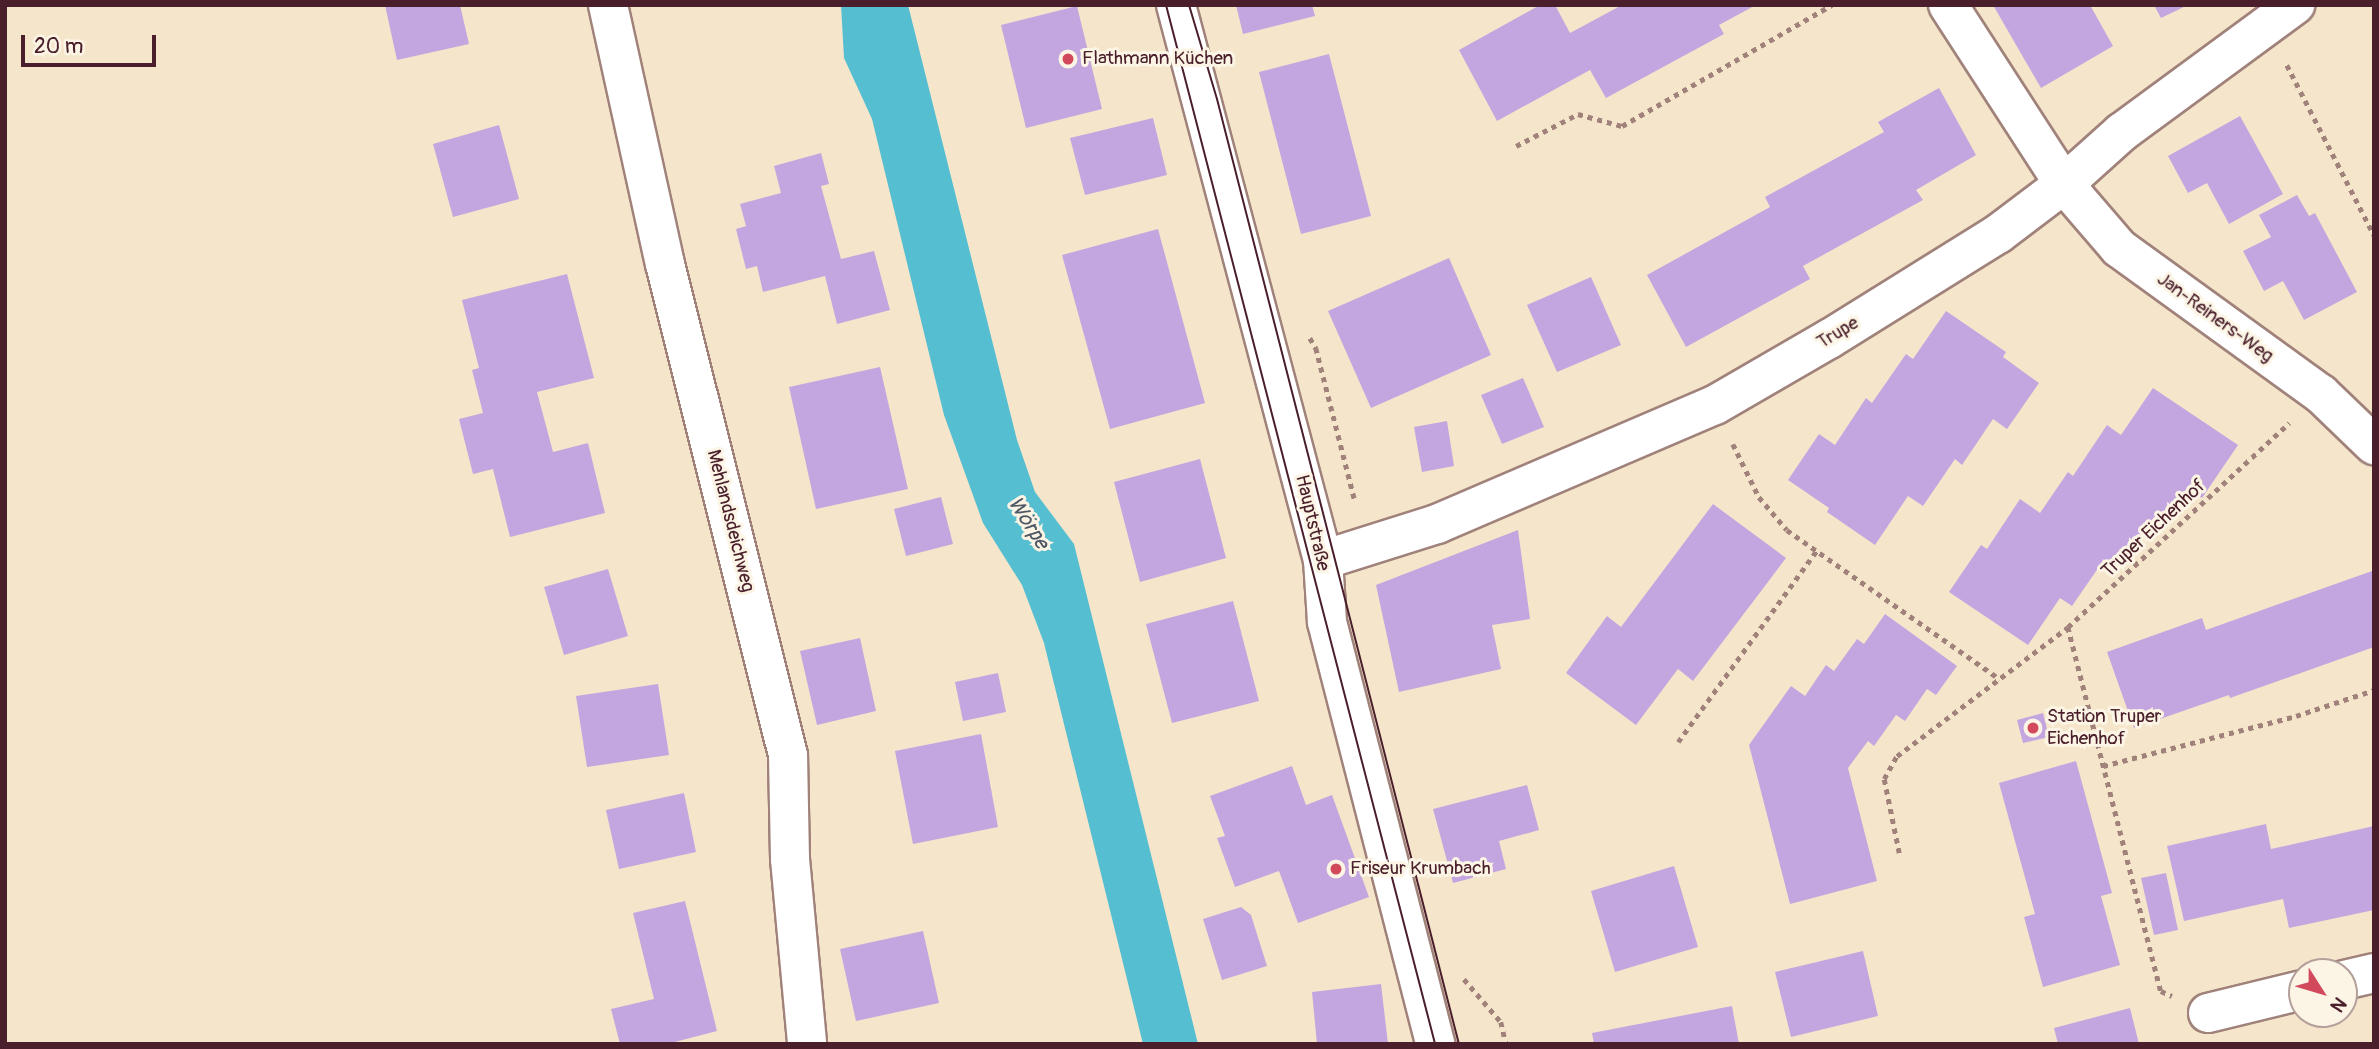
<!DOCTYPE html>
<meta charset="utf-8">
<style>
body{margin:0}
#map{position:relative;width:2379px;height:1049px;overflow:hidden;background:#f5e6cb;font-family:Pangolin,sans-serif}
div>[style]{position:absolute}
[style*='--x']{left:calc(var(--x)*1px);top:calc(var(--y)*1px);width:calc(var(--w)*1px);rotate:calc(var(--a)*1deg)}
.water>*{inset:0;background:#55bed1}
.building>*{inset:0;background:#c3a6df}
.path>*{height:4.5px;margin-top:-2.25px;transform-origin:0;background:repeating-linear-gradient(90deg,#a0827b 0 5px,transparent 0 10px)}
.roads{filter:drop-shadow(2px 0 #a0827b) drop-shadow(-2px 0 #a0827b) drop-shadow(0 2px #a0827b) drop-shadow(0 -2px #a0827b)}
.street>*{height:38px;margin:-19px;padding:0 19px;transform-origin:19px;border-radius:19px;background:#fff}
.secondary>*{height:38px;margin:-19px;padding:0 19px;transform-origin:19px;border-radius:19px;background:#fff}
.tram>*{height:2px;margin:-1px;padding:0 1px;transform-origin:1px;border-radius:1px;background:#4a1f2b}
.dots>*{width:19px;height:19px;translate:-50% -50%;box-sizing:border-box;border:4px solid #fcf5e5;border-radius:50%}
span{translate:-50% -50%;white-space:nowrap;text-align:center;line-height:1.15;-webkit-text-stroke:6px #fcf5e5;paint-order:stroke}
.poi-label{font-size:19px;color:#4a1f2b}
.left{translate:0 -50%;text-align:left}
.street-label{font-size:19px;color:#4a1f2b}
.water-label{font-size:21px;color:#4e5765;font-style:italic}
.frame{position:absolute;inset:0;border:7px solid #4a1f2b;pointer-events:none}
.north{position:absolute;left:2288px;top:958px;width:70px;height:70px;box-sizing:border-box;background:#fcf5e5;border:2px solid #b59f9b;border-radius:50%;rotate:127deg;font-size:19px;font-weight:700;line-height:28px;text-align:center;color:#4a1f2b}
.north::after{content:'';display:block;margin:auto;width:24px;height:32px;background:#d1495b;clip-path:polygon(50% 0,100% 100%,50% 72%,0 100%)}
.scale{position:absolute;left:21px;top:35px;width:135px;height:32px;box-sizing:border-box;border:4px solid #4a1f2b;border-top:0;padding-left:9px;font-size:21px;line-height:24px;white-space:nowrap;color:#4a1f2b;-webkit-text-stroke:5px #fcf5e5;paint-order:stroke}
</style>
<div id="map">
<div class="water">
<div style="clip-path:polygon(841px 5px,908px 5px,1017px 440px,1035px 492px,1074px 544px,1198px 1044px,1143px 1044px,1044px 643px,1022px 585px,983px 523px,944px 415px,872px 119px,844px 58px)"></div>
</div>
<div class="building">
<div style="clip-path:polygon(385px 5px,460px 5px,469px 44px,397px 60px)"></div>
<div style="clip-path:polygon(1236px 5px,1312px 5px,1315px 16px,1243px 34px)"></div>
<div style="clip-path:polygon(1540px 5px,1555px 5px,1570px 33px,1622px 5px,1756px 5px,1719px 25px,1724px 34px,1606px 98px,1590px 70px,1497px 121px,1459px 50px)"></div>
<div style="clip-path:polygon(1993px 5px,2090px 5px,2113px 46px,2041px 88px)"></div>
<div style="clip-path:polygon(2154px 5px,2188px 5px,2161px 18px)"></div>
<div style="clip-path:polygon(1077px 6px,1102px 109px,1026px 128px,1001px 25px)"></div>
<div style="clip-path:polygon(1329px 54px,1371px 216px,1301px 234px,1259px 72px)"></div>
<div style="clip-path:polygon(1939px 88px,1976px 155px,1916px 190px,1923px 200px,1803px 266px,1810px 279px,1686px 347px,1647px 275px,1770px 207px,1765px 197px,1884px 132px,1878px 122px)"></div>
<div style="clip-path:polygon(2240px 116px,2283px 194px,2229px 224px,2207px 183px,2188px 193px,2168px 156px)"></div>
<div style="clip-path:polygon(1153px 118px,1167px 175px,1085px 195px,1070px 138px)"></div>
<div style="clip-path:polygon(499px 125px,519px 199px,453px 217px,433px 144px)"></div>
<div style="clip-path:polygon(821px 153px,829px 184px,821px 186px,841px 259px,874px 251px,890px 310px,837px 324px,825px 276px,763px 292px,757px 266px,746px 269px,736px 229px,746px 226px,740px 204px,781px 193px,774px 166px)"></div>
<div style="clip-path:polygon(2297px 195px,2309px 216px,2315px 213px,2357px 292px,2304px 320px,2283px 281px,2264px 291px,2243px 251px,2271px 237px,2259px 215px)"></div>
<div style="clip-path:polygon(1158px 229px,1205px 403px,1110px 429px,1062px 255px)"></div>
<div style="clip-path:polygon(1449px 258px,1491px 355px,1371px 408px,1328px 311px)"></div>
<div style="clip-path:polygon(567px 274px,594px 378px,537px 392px,553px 452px,588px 443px,605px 513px,510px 537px,493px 469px,473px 474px,459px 419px,483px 413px,472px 370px,479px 368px,462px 300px)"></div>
<div style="clip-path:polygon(1591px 277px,1621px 345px,1557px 372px,1527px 305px)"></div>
<div style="clip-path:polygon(1946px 311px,2006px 352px,2003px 357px,2039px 383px,2007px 429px,1993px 419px,1962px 465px,1955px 459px,1923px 506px,1908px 496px,1875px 545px,1827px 512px,1829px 508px,1788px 480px,1819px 434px,1835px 445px,1866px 398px,1872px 403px,1906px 354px,1913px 359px)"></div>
<div style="clip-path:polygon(880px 367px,908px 489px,816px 509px,789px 387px)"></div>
<div style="clip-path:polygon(1523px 378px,1544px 427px,1502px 444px,1481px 395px)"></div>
<div style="clip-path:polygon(2153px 388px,2238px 445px,2202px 498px,2189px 489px,2159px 534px,2147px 525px,2117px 570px,2103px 561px,2072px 606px,2060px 598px,2028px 645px,1949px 592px,1981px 545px,1987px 549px,2020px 499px,2040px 513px,2068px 472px,2073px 476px,2107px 425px,2121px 435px)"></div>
<div style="clip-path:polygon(1447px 421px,1454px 466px,1422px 472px,1414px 427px)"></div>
<div style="clip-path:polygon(1200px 459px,1226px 558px,1140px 582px,1114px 482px)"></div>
<div style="clip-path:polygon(941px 497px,953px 544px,906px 556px,894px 509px)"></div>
<div style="clip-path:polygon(1713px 504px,1786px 558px,1693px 681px,1678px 669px,1636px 725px,1566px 673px,1607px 616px,1621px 627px)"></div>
<div style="clip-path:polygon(1518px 530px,1530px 619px,1492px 625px,1501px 669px,1399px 692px,1376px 585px)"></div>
<div style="clip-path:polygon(608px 569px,628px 636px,564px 655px,544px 587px)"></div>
<div style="clip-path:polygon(2372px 571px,2374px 647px,2230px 698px,2229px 695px,2134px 728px,2107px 652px,2202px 618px,2206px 630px)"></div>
<div style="clip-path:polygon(1233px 601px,1259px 701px,1172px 723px,1146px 624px)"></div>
<div style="clip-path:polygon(1885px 614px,1957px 666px,1936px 695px,1927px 689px,1905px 721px,1896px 715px,1874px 746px,1868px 741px,1848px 768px,1877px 881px,1790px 904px,1749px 745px,1791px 686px,1805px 696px,1826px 665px,1834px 671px,1857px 639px,1864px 644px)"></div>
<div style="clip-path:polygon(860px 638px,876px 711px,817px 725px,800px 651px)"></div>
<div style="clip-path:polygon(998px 673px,1006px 712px,963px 721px,955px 682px)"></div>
<div style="clip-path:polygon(658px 684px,669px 755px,587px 767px,576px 696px)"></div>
<div style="clip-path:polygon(2043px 713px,2049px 737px,2023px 743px,2017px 720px)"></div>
<div style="clip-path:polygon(981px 734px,998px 827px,913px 844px,895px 751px)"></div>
<div style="clip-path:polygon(2076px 761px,2112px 893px,2101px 896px,2120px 965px,2043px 987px,2024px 917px,2035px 914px,1999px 783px)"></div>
<div style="clip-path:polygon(1292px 766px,1306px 805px,1332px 795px,1369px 897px,1298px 923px,1279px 871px,1235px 887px,1217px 838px,1225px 836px,1210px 796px)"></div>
<div style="clip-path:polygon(1527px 785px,1539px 830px,1499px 841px,1506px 869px,1453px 883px,1433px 809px)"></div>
<div style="clip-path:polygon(684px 793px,696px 852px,619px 869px,606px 810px)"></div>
<div style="clip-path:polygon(2266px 824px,2271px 849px,2374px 826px,2374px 910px,2289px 928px,2283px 899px,2184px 921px,2167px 846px)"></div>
<div style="clip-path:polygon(1674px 866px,1698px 947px,1615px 972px,1591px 891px)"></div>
<div style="clip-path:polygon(2166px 873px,2178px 930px,2154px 935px,2141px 878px)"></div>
<div style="clip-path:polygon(685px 901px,717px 1031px,667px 1044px,620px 1044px,611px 1009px,654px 999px,633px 913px)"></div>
<div style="clip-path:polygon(1241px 907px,1251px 915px,1267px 966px,1222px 980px,1203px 919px)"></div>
<div style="clip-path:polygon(923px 931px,939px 1003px,856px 1021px,840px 949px)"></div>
<div style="clip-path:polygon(1863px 951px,1878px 1016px,1791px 1037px,1775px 972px)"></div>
<div style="clip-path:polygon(1381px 984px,1388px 1044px,1317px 1044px,1312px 992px)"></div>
<div style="clip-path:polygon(1732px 1006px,1739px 1044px,1594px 1044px,1592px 1033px)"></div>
<div style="clip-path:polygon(2130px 1008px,2139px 1044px,2058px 1044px,2054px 1028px)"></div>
</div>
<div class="path">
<div style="--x:2287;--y:65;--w:191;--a:62.9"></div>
<div style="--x:1516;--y:146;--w:70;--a:-27.3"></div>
<div style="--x:1578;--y:114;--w:46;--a:15.3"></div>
<div style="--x:1622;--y:126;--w:242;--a:-30"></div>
<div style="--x:1310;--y:338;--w:12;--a:59"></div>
<div style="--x:1316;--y:348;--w:158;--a:75.7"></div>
<div style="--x:1733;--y:444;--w:59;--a:63.9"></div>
<div style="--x:1759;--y:497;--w:43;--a:49.7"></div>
<div style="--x:1787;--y:530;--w:260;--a:35"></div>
<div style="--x:2068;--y:627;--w:376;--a:75.7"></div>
<div style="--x:2161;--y:991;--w:12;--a:24"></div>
<div style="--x:1678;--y:742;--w:237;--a:-54.1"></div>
<div style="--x:2103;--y:766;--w:199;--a:-14.5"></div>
<div style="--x:2296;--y:716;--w:82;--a:-18.4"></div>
<div style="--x:1899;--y:853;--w:76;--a:-101.5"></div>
<div style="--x:1884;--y:779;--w:26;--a:-61"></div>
<div style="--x:1897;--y:756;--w:214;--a:-37"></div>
<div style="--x:2068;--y:627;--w:301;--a:-42.7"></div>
<div style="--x:1464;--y:979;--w:57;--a:49.3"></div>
<div style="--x:1501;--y:1022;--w:23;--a:77"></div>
</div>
<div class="roads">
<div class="street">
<div style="--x:608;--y:5;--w:265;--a:77.6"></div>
<div style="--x:665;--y:264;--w:506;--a:75.94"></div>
<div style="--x:788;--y:755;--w:104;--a:88.9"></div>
<div style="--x:790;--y:859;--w:186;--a:84.7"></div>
<div style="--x:1948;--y:5;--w:213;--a:57.1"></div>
<div style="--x:2064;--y:184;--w:84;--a:49.3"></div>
<div style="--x:2119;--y:248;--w:249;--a:35.9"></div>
<div style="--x:2321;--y:394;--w:74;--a:43.9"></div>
<div style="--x:1323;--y:560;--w:120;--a:-17.5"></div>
<div style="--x:1437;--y:524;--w:302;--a:-23.2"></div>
<div style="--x:1715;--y:405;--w:132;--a:-30.1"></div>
<div style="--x:1829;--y:339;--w:199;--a:-31.9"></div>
<div style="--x:1998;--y:234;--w:83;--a:-37.1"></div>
<div style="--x:2064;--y:184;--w:78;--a:-41.9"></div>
<div style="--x:2122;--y:132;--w:215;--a:-36.3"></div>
<div style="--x:2344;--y:980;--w:31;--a:-13"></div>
<div style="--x:2208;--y:1013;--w:97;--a:-13.7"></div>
</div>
<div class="secondary">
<div style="--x:1176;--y:5;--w:574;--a:75.17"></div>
<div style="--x:1323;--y:560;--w:62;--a:86.3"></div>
<div style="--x:1327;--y:622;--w:436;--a:75.6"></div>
</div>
</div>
<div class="tram">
<div style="--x:1166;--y:5;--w:1073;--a:75.48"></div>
<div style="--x:1189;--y:5;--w:98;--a:73.4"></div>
<div style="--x:1217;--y:99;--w:975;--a:75.64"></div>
</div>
<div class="dots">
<div style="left:1068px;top:59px;background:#d1495b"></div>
<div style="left:2033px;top:728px;background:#d1495b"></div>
<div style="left:1336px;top:869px;background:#d1495b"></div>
</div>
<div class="poi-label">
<span class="left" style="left:1082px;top:59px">Flathmann Küchen</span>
<span class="left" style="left:2047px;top:728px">Station Truper<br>Eichenhof</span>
<span class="left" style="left:1350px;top:869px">Friseur Krumbach</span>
</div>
<div class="street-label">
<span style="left:2215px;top:318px;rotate:36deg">Jan-Reiners-Weg</span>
<span style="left:1838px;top:333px;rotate:-31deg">Trupe</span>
<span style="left:730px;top:521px;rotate:76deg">Mehlandsdeichweg</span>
<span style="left:1312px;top:523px;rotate:77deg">Hauptstraße</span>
<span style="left:2154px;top:529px;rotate:-43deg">Truper Eichenhof</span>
</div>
<div class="water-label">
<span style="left:1028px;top:523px;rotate:58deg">Wörpe</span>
</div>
<div class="frame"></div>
<div class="north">N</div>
<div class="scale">20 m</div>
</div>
